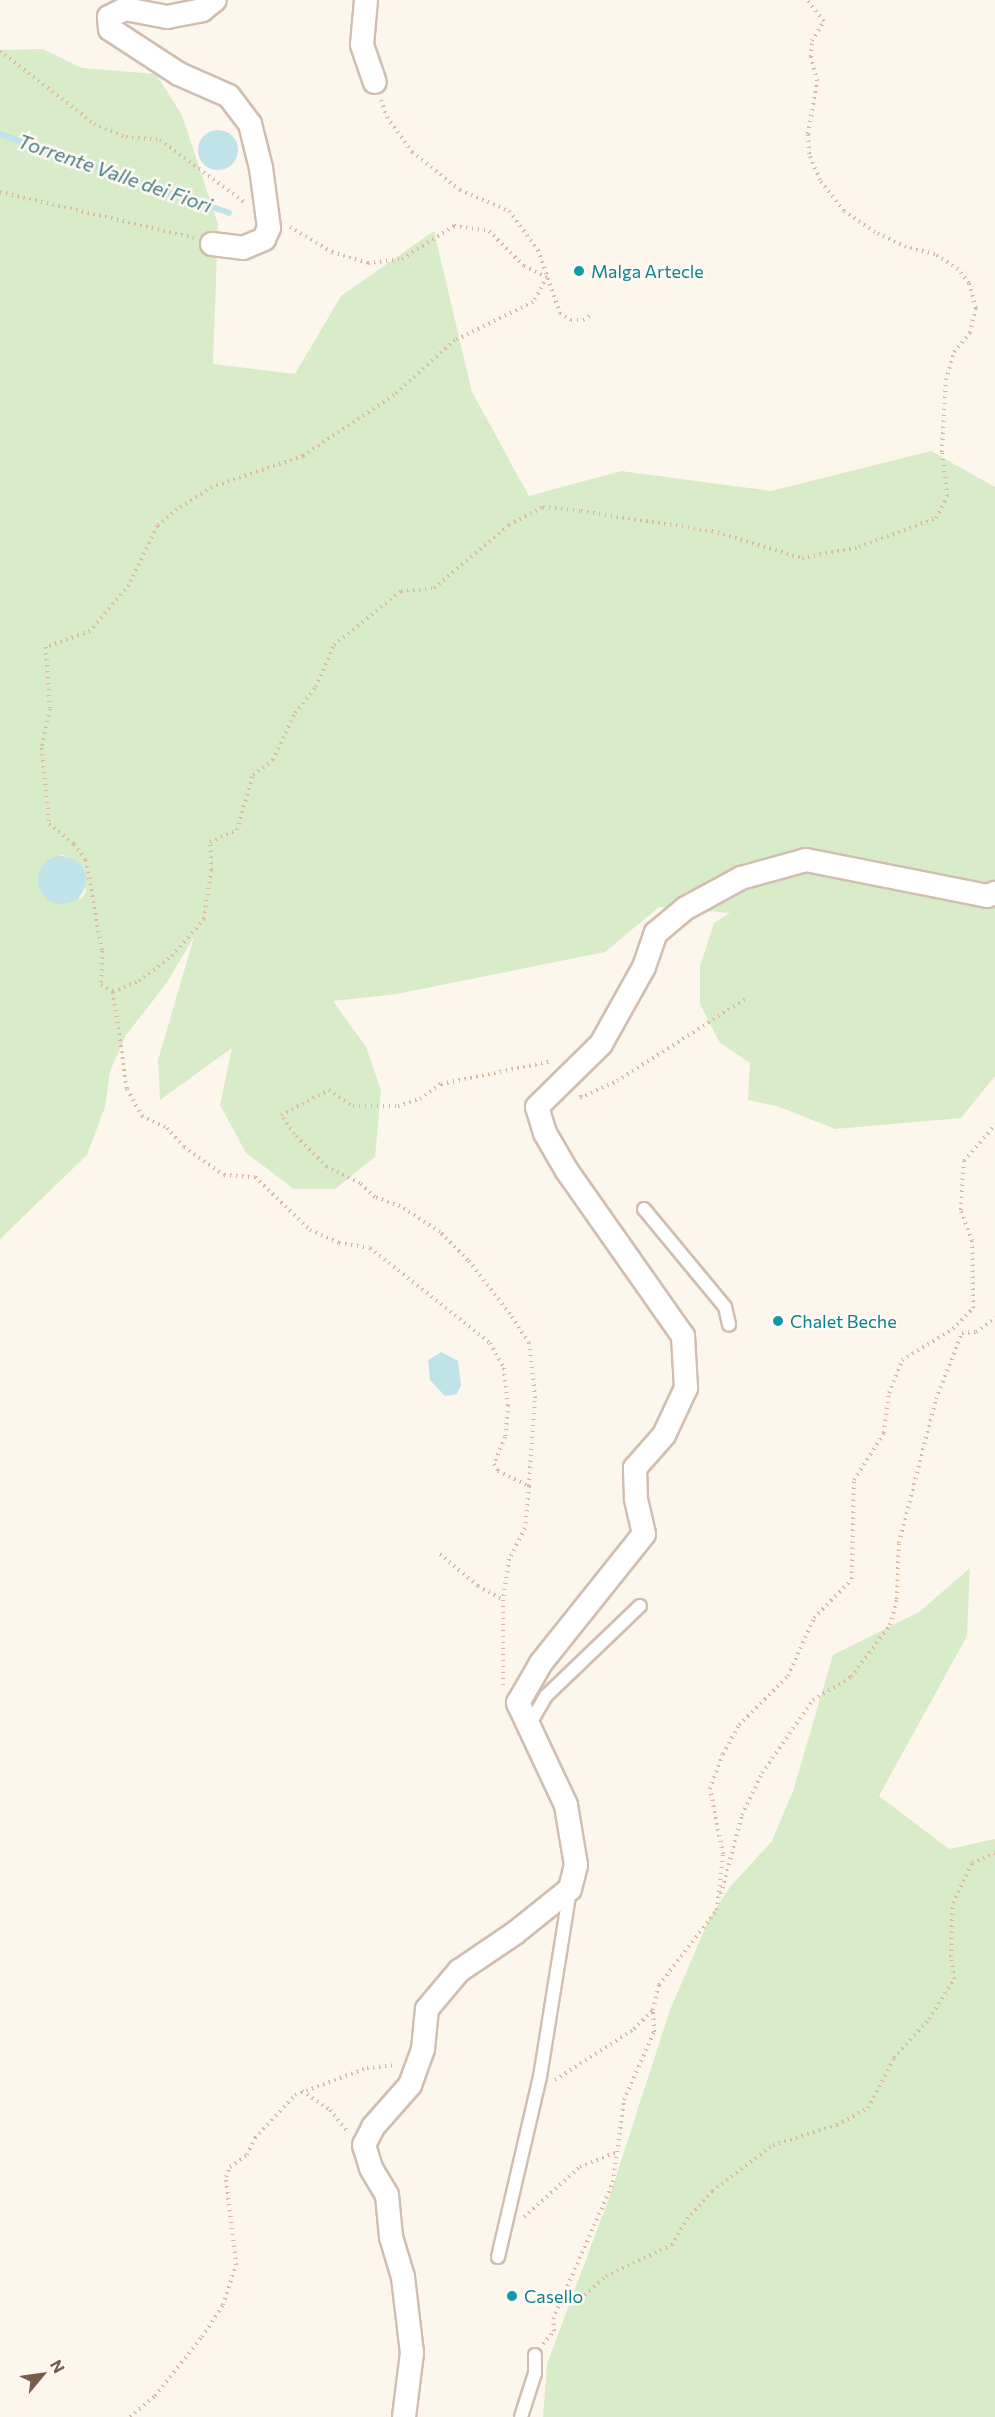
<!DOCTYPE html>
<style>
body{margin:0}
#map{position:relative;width:995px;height:2417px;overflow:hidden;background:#fdf6ec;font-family:Commissioner,sans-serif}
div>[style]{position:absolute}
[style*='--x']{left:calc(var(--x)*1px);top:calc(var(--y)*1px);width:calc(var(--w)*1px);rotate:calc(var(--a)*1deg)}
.green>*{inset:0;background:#d8ecc9}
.water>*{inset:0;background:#bfe3e8}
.round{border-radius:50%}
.stream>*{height:6px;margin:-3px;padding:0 3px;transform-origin:3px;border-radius:3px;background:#bfe3e8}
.path>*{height:4px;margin-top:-2px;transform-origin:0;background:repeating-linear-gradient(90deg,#d9b8a5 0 1.5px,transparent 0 6px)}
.roads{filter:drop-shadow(2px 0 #d1beb0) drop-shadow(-2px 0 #d1beb0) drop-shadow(0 2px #d1beb0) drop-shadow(0 -2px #d1beb0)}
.lane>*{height:12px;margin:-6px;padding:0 6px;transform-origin:6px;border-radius:6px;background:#fff}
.street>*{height:22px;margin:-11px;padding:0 11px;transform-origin:11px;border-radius:11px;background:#fff}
.dots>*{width:16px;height:16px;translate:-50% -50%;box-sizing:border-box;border:3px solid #fffaf3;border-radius:50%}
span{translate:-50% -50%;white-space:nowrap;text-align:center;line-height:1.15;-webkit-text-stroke:5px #fffaf3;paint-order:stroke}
.culture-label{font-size:18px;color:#0d838f}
.left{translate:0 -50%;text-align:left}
.water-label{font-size:20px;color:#437c86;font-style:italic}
.north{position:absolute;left:12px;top:2345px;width:60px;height:60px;-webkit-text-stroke:4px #fffaf3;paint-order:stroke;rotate:61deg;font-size:16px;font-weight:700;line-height:24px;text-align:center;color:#7a5c4d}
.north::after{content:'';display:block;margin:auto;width:21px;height:27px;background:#7a5c4d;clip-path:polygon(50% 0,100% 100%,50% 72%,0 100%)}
</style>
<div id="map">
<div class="green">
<div style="clip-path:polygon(evenodd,43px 49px,82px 68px,156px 74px,182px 115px,218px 224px,213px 364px,295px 374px,341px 296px,434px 231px,472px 392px,529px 496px,621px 471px,771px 491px,931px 451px,995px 487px,995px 1076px,961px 1118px,835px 1129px,777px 1106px,748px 1100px,750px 1063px,720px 1043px,700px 1004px,700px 966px,714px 923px,730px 913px,659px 907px,605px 952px,397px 994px,333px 1001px,366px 1047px,381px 1090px,375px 1157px,335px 1189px,294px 1189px,246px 1153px,220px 1105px,232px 1048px,160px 1100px,158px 1060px,194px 937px,166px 984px,126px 1035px,110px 1071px,105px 1107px,87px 1155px,0 1239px,0 50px,43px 49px,61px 854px,74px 859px,83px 871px,86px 892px,80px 900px,61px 854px)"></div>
<div style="clip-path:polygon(970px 1568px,967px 1636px,879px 1796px,949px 1849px,995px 1839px,995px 2417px,543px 2417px,547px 2364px,610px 2195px,670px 2010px,709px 1919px,730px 1887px,772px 1841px,793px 1791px,833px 1655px,919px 1612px)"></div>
</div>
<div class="water">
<div class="round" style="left:198px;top:130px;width:40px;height:40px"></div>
<div class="round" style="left:38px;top:856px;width:48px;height:48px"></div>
<div style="clip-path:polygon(441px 1352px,458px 1361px,461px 1385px,457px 1394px,445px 1396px,430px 1380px,428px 1360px)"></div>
</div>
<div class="stream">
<div style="--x:0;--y:134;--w:242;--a:19"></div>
</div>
<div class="path">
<div style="--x:0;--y:51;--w:119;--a:37.8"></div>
<div style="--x:94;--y:124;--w:35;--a:22"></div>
<div style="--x:126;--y:137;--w:34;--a:5"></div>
<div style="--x:160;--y:140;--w:104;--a:36.4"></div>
<div style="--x:381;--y:100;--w:18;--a:71"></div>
<div style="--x:387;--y:117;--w:43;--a:54.5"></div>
<div style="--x:412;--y:152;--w:61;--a:38.4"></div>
<div style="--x:460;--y:190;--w:53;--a:23.2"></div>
<div style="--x:509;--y:211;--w:49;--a:53.4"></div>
<div style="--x:538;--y:250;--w:67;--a:70.8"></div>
<div style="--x:560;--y:313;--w:13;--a:32"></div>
<div style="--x:571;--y:320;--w:12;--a:0"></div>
<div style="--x:583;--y:320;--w:11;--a:-34"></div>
<div style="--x:0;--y:192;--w:199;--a:13.3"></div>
<div style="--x:290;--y:227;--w:49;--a:30.8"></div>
<div style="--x:332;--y:252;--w:38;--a:17"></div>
<div style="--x:368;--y:263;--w:34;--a:-7"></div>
<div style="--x:402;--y:259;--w:62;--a:-32.4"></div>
<div style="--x:454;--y:226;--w:35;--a:8"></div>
<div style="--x:489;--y:231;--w:49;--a:45"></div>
<div style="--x:524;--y:266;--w:25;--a:26"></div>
<div style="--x:547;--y:277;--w:29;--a:119"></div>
<div style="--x:533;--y:302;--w:87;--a:154"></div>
<div style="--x:455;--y:340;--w:82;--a:138"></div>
<div style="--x:394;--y:395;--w:110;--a:146.2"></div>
<div style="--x:303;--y:456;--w:96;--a:161.2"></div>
<div style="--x:212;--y:487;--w:41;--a:147.8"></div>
<div style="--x:177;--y:509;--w:26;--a:140"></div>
<div style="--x:157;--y:526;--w:65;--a:115.4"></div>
<div style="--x:129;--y:585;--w:60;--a:130.3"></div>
<div style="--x:90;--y:631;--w:47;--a:160"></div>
<div style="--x:46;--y:647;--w:62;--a:86.3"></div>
<div style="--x:50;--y:709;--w:40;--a:102"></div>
<div style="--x:42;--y:748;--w:76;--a:84.7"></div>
<div style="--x:49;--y:824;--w:32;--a:39"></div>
<div style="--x:74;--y:844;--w:20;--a:53"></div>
<div style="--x:86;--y:860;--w:92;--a:80"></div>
<div style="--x:102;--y:951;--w:34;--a:92"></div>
<div style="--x:101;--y:985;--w:14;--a:30"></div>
<div style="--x:113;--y:992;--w:28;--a:-23"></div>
<div style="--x:139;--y:981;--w:41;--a:-37.1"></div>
<div style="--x:172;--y:956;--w:49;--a:-49.1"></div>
<div style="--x:204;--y:919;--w:49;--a:-81.9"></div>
<div style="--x:211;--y:870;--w:28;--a:-92"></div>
<div style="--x:210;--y:842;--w:30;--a:-24"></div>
<div style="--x:237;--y:830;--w:57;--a:-73.8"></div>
<div style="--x:253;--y:775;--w:25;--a:-37"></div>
<div style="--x:273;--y:760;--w:52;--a:-64.9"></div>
<div style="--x:295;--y:713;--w:33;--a:-51"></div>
<div style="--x:316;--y:687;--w:46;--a:-66.8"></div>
<div style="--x:334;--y:645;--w:86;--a:-38.9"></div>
<div style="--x:401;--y:591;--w:33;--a:-5"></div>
<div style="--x:434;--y:588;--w:98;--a:-40"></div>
<div style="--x:509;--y:525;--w:38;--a:-28"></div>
<div style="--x:543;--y:507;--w:38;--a:6"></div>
<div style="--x:581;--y:511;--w:133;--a:8.7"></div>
<div style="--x:712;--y:531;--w:94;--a:16.7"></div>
<div style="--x:802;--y:558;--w:58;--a:-10.9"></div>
<div style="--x:859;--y:547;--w:82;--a:-20.6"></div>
<div style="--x:936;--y:518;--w:25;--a:-63"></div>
<div style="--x:947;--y:496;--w:44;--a:-96.5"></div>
<div style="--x:942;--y:452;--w:72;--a:-86.8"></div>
<div style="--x:946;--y:380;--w:29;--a:-74"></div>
<div style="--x:954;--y:352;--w:25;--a:-50"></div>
<div style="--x:970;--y:333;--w:26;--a:-77"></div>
<div style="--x:976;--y:308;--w:26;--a:-106"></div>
<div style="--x:969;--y:283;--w:18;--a:-128"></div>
<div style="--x:958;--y:269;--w:27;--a:-147"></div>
<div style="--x:935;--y:254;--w:30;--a:-166"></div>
<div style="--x:906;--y:247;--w:34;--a:-154"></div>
<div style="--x:875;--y:232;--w:37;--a:-146"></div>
<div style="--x:844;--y:211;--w:39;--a:-128"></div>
<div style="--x:820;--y:180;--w:28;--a:-113"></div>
<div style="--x:809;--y:154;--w:20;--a:-93"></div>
<div style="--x:808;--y:134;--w:54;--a:-80.4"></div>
<div style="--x:817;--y:81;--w:25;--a:-104"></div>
<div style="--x:811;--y:57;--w:16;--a:-86"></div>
<div style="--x:812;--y:41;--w:23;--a:-59"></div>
<div style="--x:824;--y:21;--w:27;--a:-129"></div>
<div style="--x:113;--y:992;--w:98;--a:81.8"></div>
<div style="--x:127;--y:1089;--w:31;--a:61"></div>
<div style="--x:142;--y:1116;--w:28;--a:26"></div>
<div style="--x:167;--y:1128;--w:25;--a:48"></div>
<div style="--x:184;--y:1147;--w:49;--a:35"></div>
<div style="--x:224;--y:1175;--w:31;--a:4"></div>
<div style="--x:255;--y:1177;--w:76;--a:43.9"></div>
<div style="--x:310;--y:1230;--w:32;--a:24"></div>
<div style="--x:339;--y:1243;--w:31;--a:9"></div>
<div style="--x:370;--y:1248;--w:153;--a:38.4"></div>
<div style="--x:490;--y:1343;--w:29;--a:61"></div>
<div style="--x:504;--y:1368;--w:37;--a:84"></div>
<div style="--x:508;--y:1405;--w:32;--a:95"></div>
<div style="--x:505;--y:1437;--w:29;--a:112"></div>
<div style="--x:494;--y:1464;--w:8;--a:60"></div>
<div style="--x:498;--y:1471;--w:34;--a:26"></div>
<div style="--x:529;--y:1486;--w:42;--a:95.4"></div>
<div style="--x:525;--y:1528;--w:35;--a:117"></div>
<div style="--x:509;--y:1559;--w:41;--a:98.3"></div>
<div style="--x:581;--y:1095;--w:3;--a:108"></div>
<div style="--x:580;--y:1098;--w:41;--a:-24.7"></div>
<div style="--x:617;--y:1081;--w:152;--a:-32.6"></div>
<div style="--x:529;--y:1486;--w:88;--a:-86.1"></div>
<div style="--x:535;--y:1398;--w:55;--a:-96.2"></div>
<div style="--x:529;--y:1343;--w:35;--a:-123"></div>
<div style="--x:510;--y:1314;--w:68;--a:-127.9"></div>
<div style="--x:468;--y:1260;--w:40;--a:-135"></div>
<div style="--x:440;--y:1232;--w:48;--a:-147"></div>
<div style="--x:400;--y:1206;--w:27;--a:-160"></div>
<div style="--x:375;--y:1197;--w:21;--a:-137"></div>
<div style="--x:360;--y:1183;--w:37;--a:-154"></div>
<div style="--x:327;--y:1167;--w:47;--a:-135"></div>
<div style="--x:294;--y:1134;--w:23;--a:-124"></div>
<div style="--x:281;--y:1115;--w:54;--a:-27.5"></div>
<div style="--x:329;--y:1090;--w:29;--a:34"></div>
<div style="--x:353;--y:1106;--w:45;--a:0"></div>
<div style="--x:398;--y:1106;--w:23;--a:-18"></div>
<div style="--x:420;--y:1099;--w:26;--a:-36"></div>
<div style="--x:441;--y:1084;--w:113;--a:-11.7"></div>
<div style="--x:440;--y:1554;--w:50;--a:40.1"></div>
<div style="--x:478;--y:1586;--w:29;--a:29"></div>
<div style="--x:503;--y:1600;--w:89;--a:90"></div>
<div style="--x:721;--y:1894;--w:82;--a:-75.1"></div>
<div style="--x:742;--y:1815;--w:47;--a:-64.5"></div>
<div style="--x:762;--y:1773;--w:89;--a:-55.1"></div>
<div style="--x:813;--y:1700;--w:44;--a:-31.2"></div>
<div style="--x:851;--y:1677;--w:65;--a:-53.1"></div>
<div style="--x:890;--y:1625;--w:27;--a:-75"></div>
<div style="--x:897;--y:1599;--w:56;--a:-88"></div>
<div style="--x:899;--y:1543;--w:149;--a:-75.6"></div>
<div style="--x:936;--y:1399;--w:71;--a:-68.5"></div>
<div style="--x:962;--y:1333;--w:14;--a:-4"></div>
<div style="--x:976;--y:1332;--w:24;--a:-36"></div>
<div style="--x:555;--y:2080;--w:94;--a:-32.8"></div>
<div style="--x:634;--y:2029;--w:27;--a:-45"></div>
<div style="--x:302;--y:2091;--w:34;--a:34"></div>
<div style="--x:330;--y:2110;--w:28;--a:51"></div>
<div style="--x:524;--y:2217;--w:75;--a:-41.8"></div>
<div style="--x:580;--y:2167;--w:42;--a:-22.3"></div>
<div style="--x:561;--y:2304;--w:20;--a:-15"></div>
<div style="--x:580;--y:2299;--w:35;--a:-41"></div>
<div style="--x:606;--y:2276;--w:73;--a:-25.2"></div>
<div style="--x:672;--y:2245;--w:30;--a:-60"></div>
<div style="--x:687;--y:2219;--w:38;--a:-48"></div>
<div style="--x:712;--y:2191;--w:76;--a:-37"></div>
<div style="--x:773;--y:2145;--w:67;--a:-17.4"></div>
<div style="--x:837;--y:2125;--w:35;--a:-29"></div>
<div style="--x:868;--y:2108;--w:56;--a:-62.5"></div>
<div style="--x:894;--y:2058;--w:52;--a:-48.1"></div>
<div style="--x:929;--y:2019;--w:47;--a:-58"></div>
<div style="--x:954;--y:1979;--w:22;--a:-98"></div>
<div style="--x:951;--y:1957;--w:54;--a:-87.9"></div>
<div style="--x:953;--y:1903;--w:44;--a:-64.6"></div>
<div style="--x:972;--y:1863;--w:25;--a:-23"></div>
<div style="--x:543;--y:2344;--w:17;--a:-50"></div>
<div style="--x:554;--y:2331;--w:12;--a:-95"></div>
<div style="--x:553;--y:2319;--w:150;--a:-66.3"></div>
<div style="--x:613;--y:2182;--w:83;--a:-82.4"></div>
<div style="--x:624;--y:2100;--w:74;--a:-66.2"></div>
<div style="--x:654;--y:2032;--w:22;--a:-93"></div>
<div style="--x:653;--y:2010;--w:26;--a:-77"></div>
<div style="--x:659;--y:1985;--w:95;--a:-52.3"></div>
<div style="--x:717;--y:1910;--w:56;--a:-83.9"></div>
<div style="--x:723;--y:1854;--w:66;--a:-101.3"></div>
<div style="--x:710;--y:1789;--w:37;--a:-70"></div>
<div style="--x:723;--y:1754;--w:33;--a:-61"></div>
<div style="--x:739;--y:1725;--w:69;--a:-45"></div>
<div style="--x:788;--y:1676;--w:64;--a:-65.9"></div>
<div style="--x:814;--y:1618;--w:54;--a:-45.7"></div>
<div style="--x:852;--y:1579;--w:99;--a:-88.8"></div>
<div style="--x:854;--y:1480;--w:56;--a:-57.4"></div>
<div style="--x:884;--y:1433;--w:40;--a:-82.9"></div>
<div style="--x:889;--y:1393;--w:35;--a:-68"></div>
<div style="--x:902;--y:1360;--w:60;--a:-31.3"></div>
<div style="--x:953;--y:1329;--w:29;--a:-46"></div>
<div style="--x:973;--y:1308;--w:67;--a:-90.9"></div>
<div style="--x:972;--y:1241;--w:33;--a:-110"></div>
<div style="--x:961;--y:1210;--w:49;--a:-86.5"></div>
<div style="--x:964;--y:1161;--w:48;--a:-49.3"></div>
<div style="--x:130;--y:2417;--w:33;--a:-40"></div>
<div style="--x:155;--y:2396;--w:75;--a:-51.5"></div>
<div style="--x:202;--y:2337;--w:38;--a:-57"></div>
<div style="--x:223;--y:2305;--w:42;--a:-72"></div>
<div style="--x:236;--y:2265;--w:89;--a:-96.5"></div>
<div style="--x:226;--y:2177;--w:11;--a:-68"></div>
<div style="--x:230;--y:2167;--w:21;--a:-35"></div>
<div style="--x:247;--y:2155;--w:19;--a:-65"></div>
<div style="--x:255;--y:2138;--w:59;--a:-47.1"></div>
<div style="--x:295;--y:2095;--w:77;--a:-20.6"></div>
<div style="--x:367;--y:2068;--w:29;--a:-6"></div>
</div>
<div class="roads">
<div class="lane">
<div style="--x:644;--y:1209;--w:127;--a:50.4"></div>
<div style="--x:725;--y:1307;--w:18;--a:77"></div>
<div style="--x:528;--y:1727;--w:36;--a:-60"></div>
<div style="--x:546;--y:1696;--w:130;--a:-43.8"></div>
<div style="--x:498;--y:2257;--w:185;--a:-76.9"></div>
<div style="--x:540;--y:2077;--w:189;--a:-80.9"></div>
<div style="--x:521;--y:2417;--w:46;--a:-72.3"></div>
<div style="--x:535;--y:2373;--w:18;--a:-90"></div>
</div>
<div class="street">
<div style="--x:366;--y:0;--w:45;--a:95.1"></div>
<div style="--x:362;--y:45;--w:39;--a:71"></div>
<div style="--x:212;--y:244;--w:31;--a:7"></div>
<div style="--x:243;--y:248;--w:23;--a:-23"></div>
<div style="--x:264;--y:239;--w:12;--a:-66"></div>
<div style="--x:269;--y:228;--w:61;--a:-97.6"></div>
<div style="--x:261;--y:168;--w:45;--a:-104"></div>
<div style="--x:250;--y:124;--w:35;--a:-127"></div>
<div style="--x:229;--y:96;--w:55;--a:-156.3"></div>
<div style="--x:179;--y:74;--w:82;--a:-146.9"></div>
<div style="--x:110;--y:29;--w:12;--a:-95"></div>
<div style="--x:109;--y:17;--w:18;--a:-27"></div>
<div style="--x:125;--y:9;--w:43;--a:10.8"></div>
<div style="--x:167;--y:17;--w:36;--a:-11"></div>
<div style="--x:202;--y:10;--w:16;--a:-38"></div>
<div style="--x:404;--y:2417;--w:64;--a:-82.9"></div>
<div style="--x:412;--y:2353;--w:77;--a:-96.8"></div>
<div style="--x:403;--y:2277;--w:42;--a:-106.7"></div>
<div style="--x:391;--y:2237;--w:42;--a:-95.4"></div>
<div style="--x:387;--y:2195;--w:31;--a:-121"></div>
<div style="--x:371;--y:2168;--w:24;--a:-107"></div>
<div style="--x:364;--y:2145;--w:20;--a:-63"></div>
<div style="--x:373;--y:2127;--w:56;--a:-48.6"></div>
<div style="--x:410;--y:2085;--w:38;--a:-70"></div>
<div style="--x:423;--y:2049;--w:40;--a:-84.3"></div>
<div style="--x:427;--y:2009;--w:50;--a:-49.9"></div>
<div style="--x:459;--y:1971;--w:68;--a:-34.2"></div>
<div style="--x:515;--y:1933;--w:70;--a:-38.7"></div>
<div style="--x:570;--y:1889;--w:25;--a:-76"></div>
<div style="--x:576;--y:1865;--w:61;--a:-99.5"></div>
<div style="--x:566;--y:1805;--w:113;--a:-115.2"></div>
<div style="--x:518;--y:1703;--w:46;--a:-60.1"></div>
<div style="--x:541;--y:1663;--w:165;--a:-51.4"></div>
<div style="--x:644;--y:1534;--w:37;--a:-103"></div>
<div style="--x:636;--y:1498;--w:30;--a:-92"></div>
<div style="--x:635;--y:1468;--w:44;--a:-48.7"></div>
<div style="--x:664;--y:1435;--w:52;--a:-64.9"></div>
<div style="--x:686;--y:1388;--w:52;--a:-93.3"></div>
<div style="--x:683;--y:1336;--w:202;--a:-125.1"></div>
<div style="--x:567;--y:1171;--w:44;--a:-120.1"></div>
<div style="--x:545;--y:1133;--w:27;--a:-107"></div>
<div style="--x:537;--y:1107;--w:90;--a:-44.5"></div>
<div style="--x:601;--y:1044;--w:88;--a:-60.8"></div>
<div style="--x:644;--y:967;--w:36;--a:-71"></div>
<div style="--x:656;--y:933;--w:39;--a:-40"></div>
<div style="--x:686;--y:908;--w:63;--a:-28.6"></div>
<div style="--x:741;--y:878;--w:67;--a:-15.5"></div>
<div style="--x:806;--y:860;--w:185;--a:11.2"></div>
<div style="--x:987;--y:896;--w:9;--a:-21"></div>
</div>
</div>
<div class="dots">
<div style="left:579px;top:271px;background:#0f9aa8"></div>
<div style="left:778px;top:1321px;background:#0f9aa8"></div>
<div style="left:512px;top:2296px;background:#0f9aa8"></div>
</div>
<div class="culture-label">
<span class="left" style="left:591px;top:271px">Malga Artecle</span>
<span class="left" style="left:790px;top:1321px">Chalet Beche</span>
<span class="left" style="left:524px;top:2296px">Casello</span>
</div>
<div class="water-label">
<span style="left:115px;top:173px;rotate:19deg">Torrente Valle dei Fiori</span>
</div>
<div class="north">N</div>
</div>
